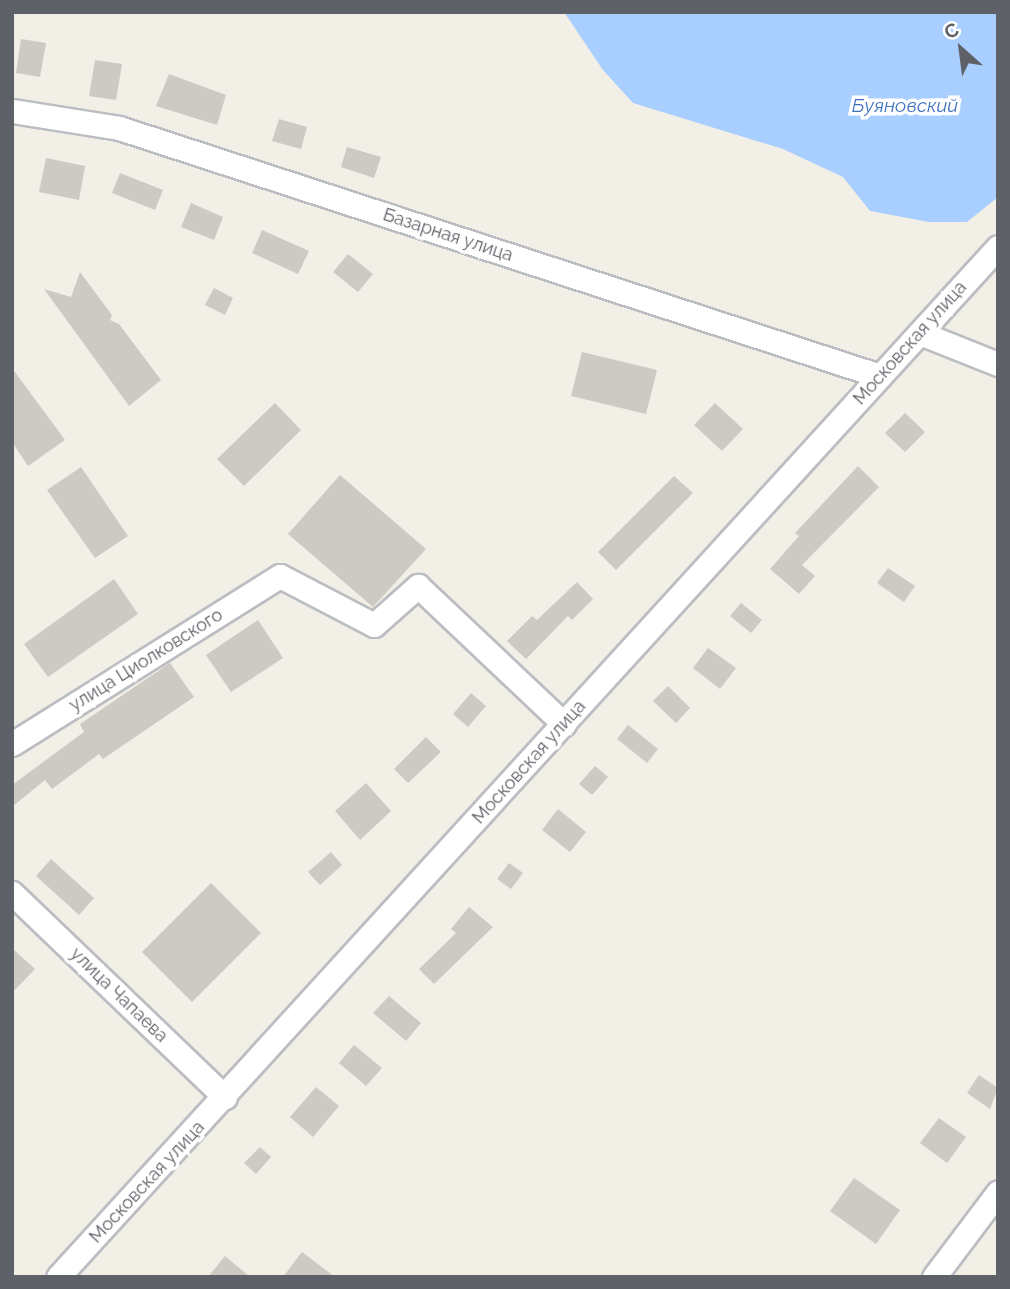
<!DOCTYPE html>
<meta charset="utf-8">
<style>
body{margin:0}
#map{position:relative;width:1010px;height:1289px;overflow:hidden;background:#f1efe6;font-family:Raleway,sans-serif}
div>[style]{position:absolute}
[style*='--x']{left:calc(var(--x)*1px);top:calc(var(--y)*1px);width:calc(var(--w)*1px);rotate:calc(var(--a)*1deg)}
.water>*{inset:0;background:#a8cfff}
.building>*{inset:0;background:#cccac2}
.roads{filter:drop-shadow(2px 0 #bbbdc2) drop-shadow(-2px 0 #bbbdc2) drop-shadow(0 2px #bbbdc2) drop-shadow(0 -2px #bbbdc2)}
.minor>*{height:23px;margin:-11.5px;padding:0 11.5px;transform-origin:11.5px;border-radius:11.5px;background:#fff}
span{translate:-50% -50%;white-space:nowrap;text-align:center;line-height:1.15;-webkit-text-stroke:7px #fff;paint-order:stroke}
.street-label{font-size:18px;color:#5e6167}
.water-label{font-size:19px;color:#4071c1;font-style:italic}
.frame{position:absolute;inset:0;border:14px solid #5e6167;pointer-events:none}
.north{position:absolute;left:926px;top:14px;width:70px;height:70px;-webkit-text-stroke:5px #fff;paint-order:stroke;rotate:332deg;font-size:19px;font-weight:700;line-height:28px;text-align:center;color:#5e6167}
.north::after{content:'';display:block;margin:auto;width:24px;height:32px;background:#5e6167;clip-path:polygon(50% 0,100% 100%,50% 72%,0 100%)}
</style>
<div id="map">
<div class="water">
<div style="clip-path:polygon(564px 12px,998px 12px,998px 197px,967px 222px,929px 222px,870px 211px,843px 177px,783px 149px,633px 103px,603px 70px)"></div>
</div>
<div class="building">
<div style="clip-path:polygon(21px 39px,46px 43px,40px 77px,16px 73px)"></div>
<div style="clip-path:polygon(95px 60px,122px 64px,116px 100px,89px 96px)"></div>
<div style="clip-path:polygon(169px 74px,226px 95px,217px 125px,156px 106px)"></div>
<div style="clip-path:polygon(279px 119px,307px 127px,301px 149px,272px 141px)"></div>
<div style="clip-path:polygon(347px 147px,381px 157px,374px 178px,341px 167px)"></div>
<div style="clip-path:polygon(46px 158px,85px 166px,79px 200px,39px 192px)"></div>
<div style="clip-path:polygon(120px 173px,163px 190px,155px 210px,112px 193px)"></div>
<div style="clip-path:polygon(191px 203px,223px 217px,214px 240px,181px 227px)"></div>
<div style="clip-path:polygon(262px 230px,309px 251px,298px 274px,252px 253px)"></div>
<div style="clip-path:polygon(348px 254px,373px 274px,358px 292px,333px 272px)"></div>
<div style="clip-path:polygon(80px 272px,112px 315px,110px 320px,119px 324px,161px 380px,129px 406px,44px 289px,71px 297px)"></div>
<div style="clip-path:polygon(214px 288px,233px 298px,225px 315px,205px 305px)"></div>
<div style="clip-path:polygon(582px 352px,657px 370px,646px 414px,571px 396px)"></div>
<div style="clip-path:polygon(12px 368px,65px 440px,28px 466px,12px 442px)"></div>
<div style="clip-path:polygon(275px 403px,301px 430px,244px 486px,217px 459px)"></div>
<div style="clip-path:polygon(715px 403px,743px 429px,722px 451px,694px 425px)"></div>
<div style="clip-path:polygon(905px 413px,925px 432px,905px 452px,885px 433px)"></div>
<div style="clip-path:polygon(858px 466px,879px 487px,802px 565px,815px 576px,799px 594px,770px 569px,799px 536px,795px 533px)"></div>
<div style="clip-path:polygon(81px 467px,128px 536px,95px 558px,47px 490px)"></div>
<div style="clip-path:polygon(340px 475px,426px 549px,373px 607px,288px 534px)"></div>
<div style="clip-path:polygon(674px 476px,693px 493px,616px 570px,598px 552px)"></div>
<div style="clip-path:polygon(888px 568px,915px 586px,904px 602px,877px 583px)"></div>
<div style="clip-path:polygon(114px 579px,138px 614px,48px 677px,24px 644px)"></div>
<div style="clip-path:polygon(577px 582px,593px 599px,572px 620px,568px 616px,526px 659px,507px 641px,532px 616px,537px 620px)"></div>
<div style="clip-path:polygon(741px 603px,762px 620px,751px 633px,730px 616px)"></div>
<div style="clip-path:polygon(258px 620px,283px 658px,231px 692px,206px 655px)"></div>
<div style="clip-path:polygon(708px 648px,736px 668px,720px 689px,693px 668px)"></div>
<div style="clip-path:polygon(170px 663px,194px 697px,103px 759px,99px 754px,52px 789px,45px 780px,12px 807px,12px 785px,84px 732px,80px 724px)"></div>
<div style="clip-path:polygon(668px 686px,690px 708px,676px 723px,653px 701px)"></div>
<div style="clip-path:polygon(471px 693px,486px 706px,468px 727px,453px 714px)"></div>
<div style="clip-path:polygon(628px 725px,658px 749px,647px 763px,617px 739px)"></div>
<div style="clip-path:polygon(426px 737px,441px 752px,408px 783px,394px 769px)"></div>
<div style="clip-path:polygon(595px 766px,608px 777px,592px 795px,579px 784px)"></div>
<div style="clip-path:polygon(366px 783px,391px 811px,360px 840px,335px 811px)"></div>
<div style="clip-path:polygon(558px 809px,586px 832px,570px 852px,542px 830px)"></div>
<div style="clip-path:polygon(331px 852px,342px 865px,320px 885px,308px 872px)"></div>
<div style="clip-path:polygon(51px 859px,94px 898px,79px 915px,36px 876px)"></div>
<div style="clip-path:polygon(509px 863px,523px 873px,511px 889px,497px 879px)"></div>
<div style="clip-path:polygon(211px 883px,261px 933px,192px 1002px,142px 952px)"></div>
<div style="clip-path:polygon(469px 907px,493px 927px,434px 984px,419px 969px,456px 933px,451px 929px)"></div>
<div style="clip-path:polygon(12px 948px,35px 969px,12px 993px)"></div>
<div style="clip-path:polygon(389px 996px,421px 1023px,406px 1041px,373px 1013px)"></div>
<div style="clip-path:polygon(354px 1045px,382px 1068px,366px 1086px,339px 1063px)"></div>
<div style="clip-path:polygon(979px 1075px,998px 1088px,990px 1109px,967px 1093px)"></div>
<div style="clip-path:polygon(316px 1087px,339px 1106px,313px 1137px,290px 1117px)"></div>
<div style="clip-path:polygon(939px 1118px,966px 1137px,947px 1163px,920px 1143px)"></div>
<div style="clip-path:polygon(260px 1147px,271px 1157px,256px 1174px,244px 1163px)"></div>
<div style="clip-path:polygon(854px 1178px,900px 1210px,876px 1244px,830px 1211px)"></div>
<div style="clip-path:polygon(302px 1252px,335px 1277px,283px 1277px)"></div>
<div style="clip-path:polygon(225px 1256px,250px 1277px,208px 1277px)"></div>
</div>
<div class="roads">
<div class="minor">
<div style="--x:12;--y:111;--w:108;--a:9"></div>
<div style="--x:119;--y:128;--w:800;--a:18.05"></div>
<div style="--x:920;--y:333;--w:84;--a:21.7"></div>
<div style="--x:12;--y:744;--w:316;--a:-32.1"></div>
<div style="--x:280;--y:576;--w:106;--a:27.5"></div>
<div style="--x:374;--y:625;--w:59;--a:-41.6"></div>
<div style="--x:418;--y:586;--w:201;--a:43.4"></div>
<div style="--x:12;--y:893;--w:295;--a:43.8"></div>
<div style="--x:58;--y:1277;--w:1394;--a:-47.62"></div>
<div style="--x:934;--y:1277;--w:106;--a:-53"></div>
</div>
</div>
<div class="street-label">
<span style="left:448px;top:235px;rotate:18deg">Базарная улица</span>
<span style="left:910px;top:343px;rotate:-48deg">Московская улица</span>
<span style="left:146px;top:660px;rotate:-32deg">улица Циолковского</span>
<span style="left:529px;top:762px;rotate:-48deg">Московская улица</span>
<span style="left:119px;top:995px;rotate:44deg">улица Чапаева</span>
<span style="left:147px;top:1182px;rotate:-47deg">Московская улица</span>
</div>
<div class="water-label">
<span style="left:905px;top:106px">Буяновский</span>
</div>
<div class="frame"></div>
<div class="north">С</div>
</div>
